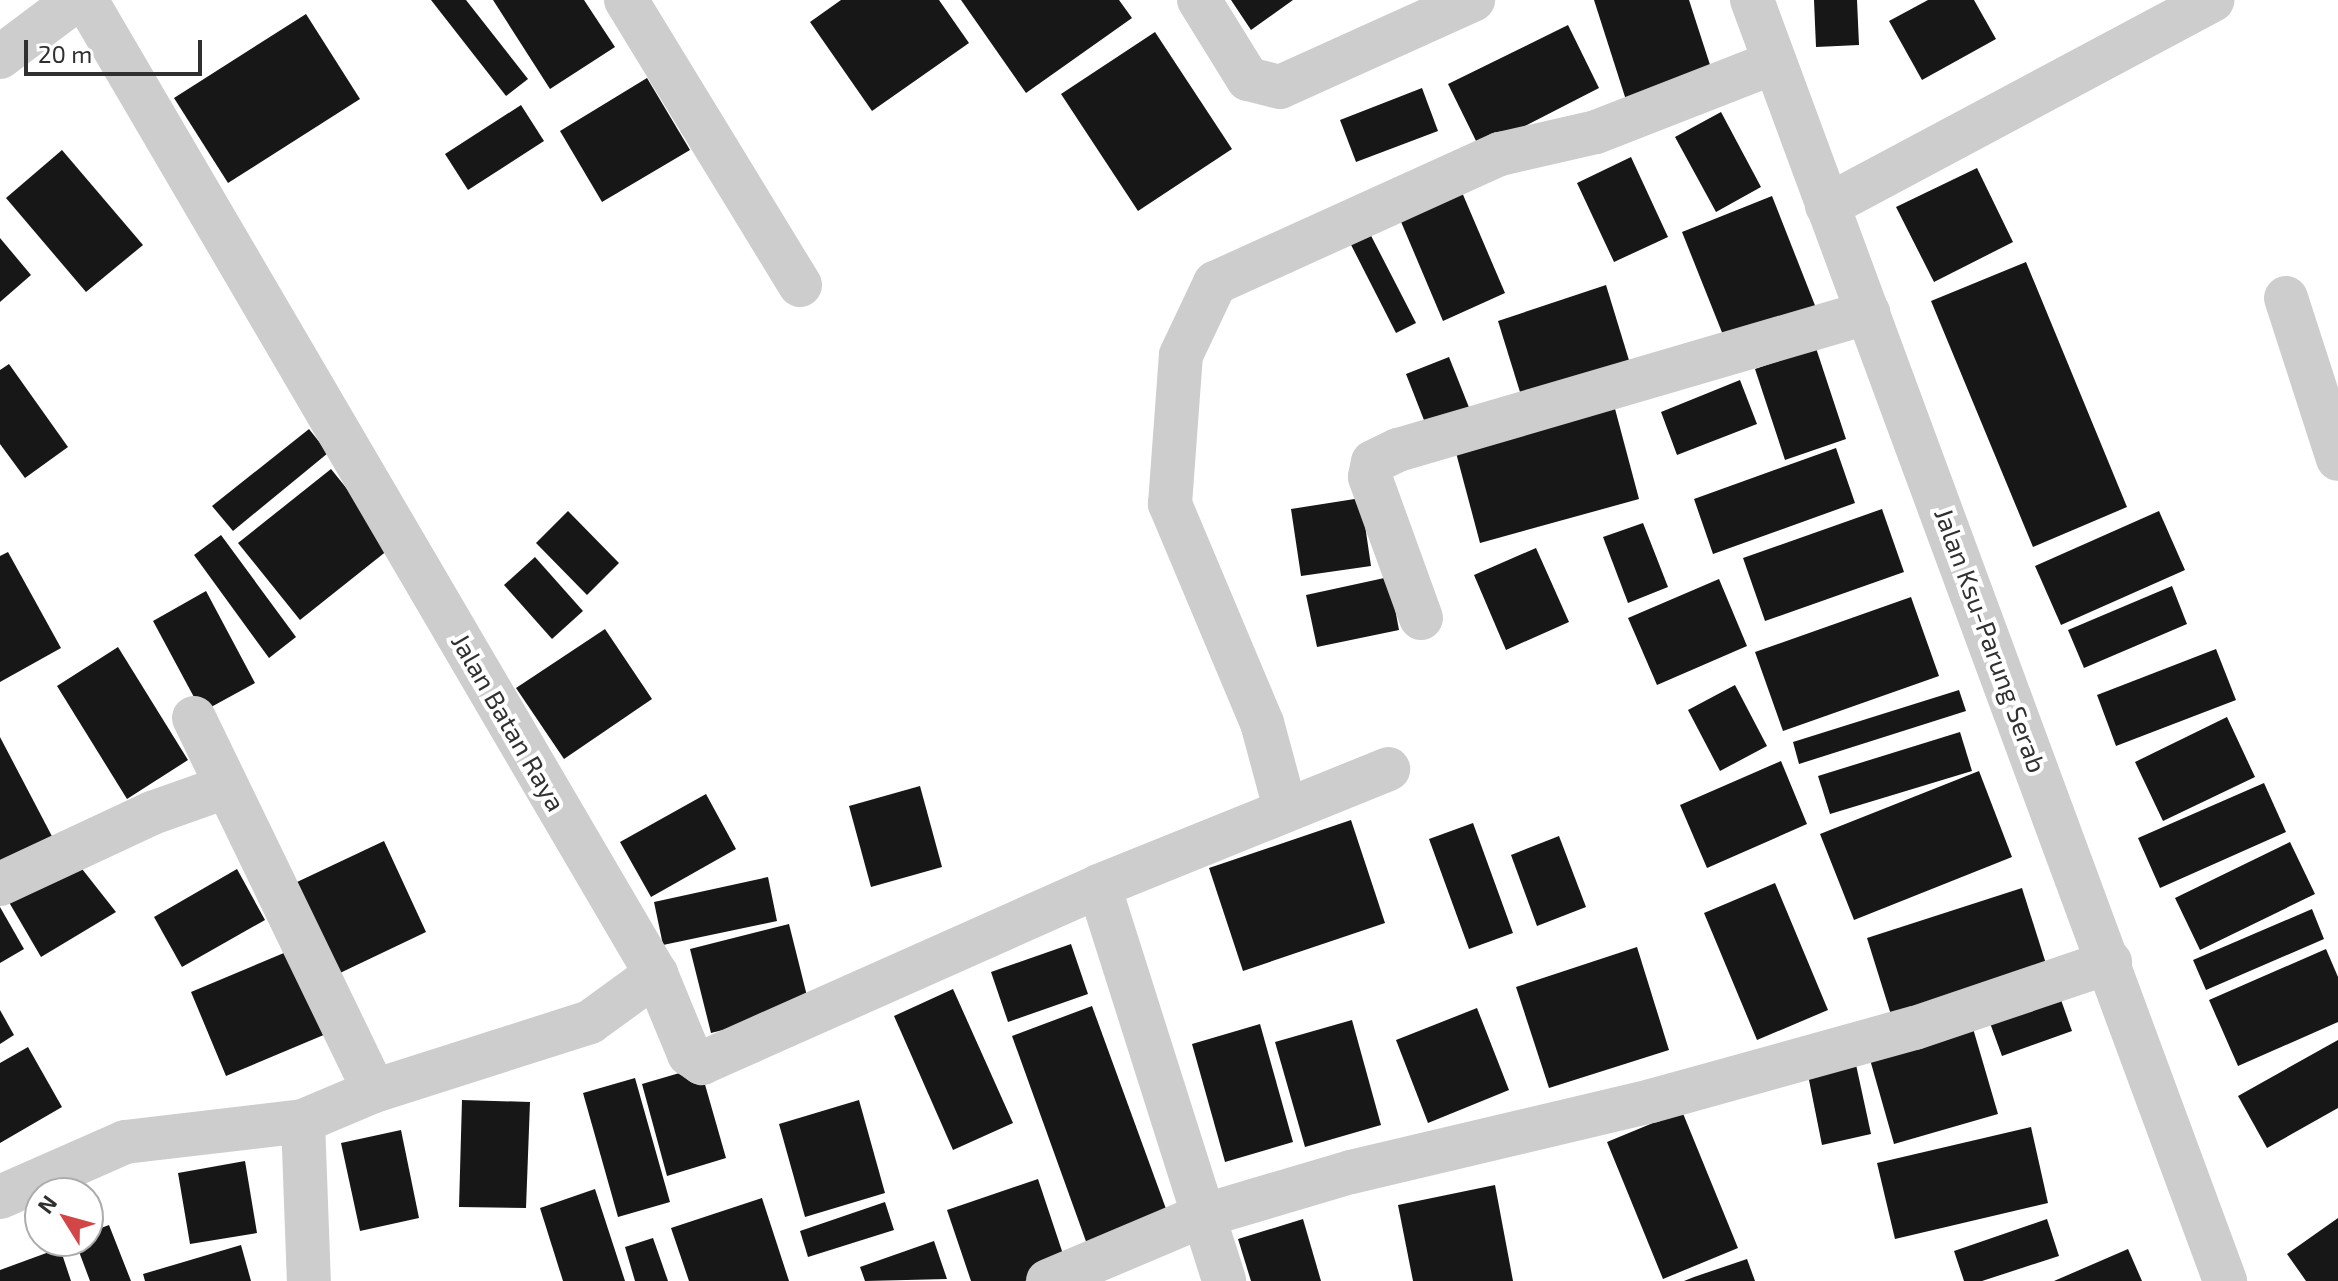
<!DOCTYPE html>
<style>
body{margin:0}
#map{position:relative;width:2338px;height:1281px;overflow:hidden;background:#fff;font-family:"Exo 2",sans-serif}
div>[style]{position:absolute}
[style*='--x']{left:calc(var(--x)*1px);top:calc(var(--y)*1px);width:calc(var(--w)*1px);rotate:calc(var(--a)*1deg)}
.building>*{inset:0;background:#171717}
.minor>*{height:44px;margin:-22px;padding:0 22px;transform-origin:22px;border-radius:22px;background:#cdcdcd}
.tertiary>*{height:44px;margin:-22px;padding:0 22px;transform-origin:22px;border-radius:22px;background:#cdcdcd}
span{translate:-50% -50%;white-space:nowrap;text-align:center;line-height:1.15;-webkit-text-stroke:8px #fff;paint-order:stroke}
.street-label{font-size:26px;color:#303030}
.north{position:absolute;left:24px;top:1177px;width:80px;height:80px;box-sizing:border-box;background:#fff;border:2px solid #acacac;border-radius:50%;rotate:307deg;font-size:22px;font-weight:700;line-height:32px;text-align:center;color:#303030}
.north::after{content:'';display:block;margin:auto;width:28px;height:36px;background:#d34647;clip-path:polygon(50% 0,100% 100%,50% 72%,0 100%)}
.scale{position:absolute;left:24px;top:40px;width:178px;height:36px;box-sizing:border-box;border:4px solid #303030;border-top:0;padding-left:10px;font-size:24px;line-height:28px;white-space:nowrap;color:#303030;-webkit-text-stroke:6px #fff;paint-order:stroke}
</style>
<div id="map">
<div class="building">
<div style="clip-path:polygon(431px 0,466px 0,528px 79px,506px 96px)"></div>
<div style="clip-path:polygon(493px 0,584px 0,615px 47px,550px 89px)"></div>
<div style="clip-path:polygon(841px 0,939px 0,969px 43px,872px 111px,810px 22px)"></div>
<div style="clip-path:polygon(961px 0,1119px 0,1132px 18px,1026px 93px)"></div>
<div style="clip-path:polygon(1231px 0,1293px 0,1251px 30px)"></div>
<div style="clip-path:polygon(1594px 0,1689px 0,1712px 71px,1626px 100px)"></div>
<div style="clip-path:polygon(1814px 0,1857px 0,1859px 45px,1816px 47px)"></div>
<div style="clip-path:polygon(1928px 0,1974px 0,1996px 39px,1922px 80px,1889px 21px)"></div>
<div style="clip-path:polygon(306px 14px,360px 99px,228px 183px,174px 98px)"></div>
<div style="clip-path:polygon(1568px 25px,1599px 88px,1480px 149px,1448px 84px)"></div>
<div style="clip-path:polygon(1155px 32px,1232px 149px,1138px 211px,1061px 94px)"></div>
<div style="clip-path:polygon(647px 78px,690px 150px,602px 202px,560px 131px)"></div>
<div style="clip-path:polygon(1422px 88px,1438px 131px,1356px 162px,1340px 120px)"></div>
<div style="clip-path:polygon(521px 105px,544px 141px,468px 190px,445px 154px)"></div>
<div style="clip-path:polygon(1721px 112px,1761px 187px,1716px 212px,1675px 137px)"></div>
<div style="clip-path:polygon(62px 150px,143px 245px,86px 292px,6px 198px)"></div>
<div style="clip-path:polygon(1631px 157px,1668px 237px,1614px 262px,1577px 183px)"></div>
<div style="clip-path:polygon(1977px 168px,2013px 242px,1934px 282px,1896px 207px)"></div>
<div style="clip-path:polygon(1461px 190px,1505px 293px,1443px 321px,1399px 217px)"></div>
<div style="clip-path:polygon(1772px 196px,1818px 313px,1729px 350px,1682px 232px)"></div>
<div style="clip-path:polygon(1365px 224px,1416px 323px,1396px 333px,1346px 235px)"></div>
<div style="clip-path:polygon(0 238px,31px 275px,0 302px)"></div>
<div style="clip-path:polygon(2026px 262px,2127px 507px,2033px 547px,1931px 301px)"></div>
<div style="clip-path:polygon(1606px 285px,1632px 370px,1524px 405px,1498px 321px)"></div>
<div style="clip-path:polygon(1816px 348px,1846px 439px,1785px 460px,1755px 369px)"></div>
<div style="clip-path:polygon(1449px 357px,1472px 415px,1429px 433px,1406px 374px)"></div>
<div style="clip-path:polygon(9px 364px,68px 447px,25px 478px,0 444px,0 370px)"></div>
<div style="clip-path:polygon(1740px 380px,1757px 424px,1677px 455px,1661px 412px)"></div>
<div style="clip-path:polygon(1614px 405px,1639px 499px,1480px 543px,1455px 449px)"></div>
<div style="clip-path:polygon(309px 429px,328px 453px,233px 531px,212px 506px)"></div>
<div style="clip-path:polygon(1836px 448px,1855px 503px,1713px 554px,1694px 499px)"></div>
<div style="clip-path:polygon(331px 469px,393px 546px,300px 620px,238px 543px)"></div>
<div style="clip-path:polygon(1361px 498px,1371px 566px,1301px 576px,1291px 509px)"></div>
<div style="clip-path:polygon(1882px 509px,1904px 572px,1765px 621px,1743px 558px)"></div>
<div style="clip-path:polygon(568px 511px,619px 563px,587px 595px,536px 543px)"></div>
<div style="clip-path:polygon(2159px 511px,2185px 570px,2061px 625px,2035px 566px)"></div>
<div style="clip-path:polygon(1643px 523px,1668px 587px,1628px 603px,1603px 537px)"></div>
<div style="clip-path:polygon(221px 535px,296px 637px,269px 658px,194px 555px)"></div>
<div style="clip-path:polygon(1536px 548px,1569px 622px,1506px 650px,1474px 575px)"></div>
<div style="clip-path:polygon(8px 552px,61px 648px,0 682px,0 556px)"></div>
<div style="clip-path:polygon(535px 557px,583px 611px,552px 639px,504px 585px)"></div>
<div style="clip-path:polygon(1389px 577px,1399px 630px,1317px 647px,1306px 595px)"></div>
<div style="clip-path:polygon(1719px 579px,1747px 646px,1657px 685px,1628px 618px)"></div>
<div style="clip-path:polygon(2172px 586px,2187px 624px,2084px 668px,2068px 630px)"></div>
<div style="clip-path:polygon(206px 591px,255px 683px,202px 712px,153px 621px)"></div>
<div style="clip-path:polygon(1911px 597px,1939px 676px,1783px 731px,1755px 652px)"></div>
<div style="clip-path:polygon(605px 629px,652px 699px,564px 759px,516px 688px)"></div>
<div style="clip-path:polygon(118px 647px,188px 760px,127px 799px,57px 686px)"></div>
<div style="clip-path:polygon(2216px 649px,2236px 700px,2116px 746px,2097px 695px)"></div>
<div style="clip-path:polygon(1735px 685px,1767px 746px,1720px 771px,1688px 710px)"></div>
<div style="clip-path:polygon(1959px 690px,1966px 711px,1799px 764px,1793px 742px)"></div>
<div style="clip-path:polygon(2227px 717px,2255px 777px,2163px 821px,2135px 762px)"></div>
<div style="clip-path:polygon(1960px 732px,1972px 771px,1830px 814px,1818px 776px)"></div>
<div style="clip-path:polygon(0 737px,55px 842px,0 872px)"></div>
<div style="clip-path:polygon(1781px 761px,1807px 824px,1707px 868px,1680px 805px)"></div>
<div style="clip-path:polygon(1979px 771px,2012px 857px,1854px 920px,1820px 834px)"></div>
<div style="clip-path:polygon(2264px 783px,2286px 832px,2160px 888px,2138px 838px)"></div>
<div style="clip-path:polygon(920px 786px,942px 867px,871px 887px,849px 806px)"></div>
<div style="clip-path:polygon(706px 794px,736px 849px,651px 897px,620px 842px)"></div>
<div style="clip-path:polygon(1351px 820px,1385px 923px,1243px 971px,1209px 868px)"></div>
<div style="clip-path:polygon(1473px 823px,1513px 933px,1469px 949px,1429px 839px)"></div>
<div style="clip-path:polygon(1559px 836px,1586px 907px,1537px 926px,1511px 855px)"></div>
<div style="clip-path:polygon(384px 841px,426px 932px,340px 973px,297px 882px)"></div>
<div style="clip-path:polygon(2290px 842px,2315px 894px,2200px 950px,2175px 898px)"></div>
<div style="clip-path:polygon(75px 860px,116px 912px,41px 957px,3px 892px)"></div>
<div style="clip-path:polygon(237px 869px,265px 920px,182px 967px,154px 917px)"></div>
<div style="clip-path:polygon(768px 877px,777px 921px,663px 945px,654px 902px)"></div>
<div style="clip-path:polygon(1775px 883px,1828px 1010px,1757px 1040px,1704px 913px)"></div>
<div style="clip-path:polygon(2022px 888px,2047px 967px,1892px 1018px,1867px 938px)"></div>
<div style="clip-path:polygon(0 907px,24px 949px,0 963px)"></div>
<div style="clip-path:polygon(2312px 909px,2324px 939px,2206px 990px,2193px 960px)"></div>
<div style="clip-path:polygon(789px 924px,810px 1008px,711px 1033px,690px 949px)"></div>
<div style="clip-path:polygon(1071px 944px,1088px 994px,1008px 1022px,991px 972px)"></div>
<div style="clip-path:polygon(1637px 947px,1669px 1050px,1549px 1088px,1516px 987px)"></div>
<div style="clip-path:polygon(2326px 949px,2338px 977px,2338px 1022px,2238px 1066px,2209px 1000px)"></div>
<div style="clip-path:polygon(291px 950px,326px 1034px,226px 1076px,191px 992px)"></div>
<div style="clip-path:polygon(953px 989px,1013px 1123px,953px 1150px,894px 1016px)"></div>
<div style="clip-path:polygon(2060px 997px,2072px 1031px,2002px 1056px,1990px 1023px)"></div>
<div style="clip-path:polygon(1092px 1006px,1169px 1217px,1088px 1247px,1012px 1036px)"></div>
<div style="clip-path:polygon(1477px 1008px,1509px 1090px,1428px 1123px,1396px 1040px)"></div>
<div style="clip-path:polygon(0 1010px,14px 1035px,0 1044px)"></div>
<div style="clip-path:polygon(1352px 1020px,1381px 1125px,1305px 1147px,1275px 1042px)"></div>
<div style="clip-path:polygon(1260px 1024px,1293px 1142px,1225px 1162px,1192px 1044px)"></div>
<div style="clip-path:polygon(1972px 1025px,1998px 1114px,1894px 1144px,1869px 1056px)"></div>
<div style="clip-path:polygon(2338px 1040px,2338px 1108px,2267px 1148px,2238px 1096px)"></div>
<div style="clip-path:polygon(28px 1047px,62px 1107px,0 1143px,0 1063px)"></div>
<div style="clip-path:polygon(1855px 1060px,1871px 1134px,1822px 1145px,1807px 1070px)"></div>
<div style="clip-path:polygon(700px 1067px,726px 1158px,667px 1176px,642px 1084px)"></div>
<div style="clip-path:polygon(635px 1078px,670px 1202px,618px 1217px,583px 1093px)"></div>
<div style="clip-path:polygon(462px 1100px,530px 1102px,526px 1208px,459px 1207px)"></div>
<div style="clip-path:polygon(859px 1100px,885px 1193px,805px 1217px,779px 1124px)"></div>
<div style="clip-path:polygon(1682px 1111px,1738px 1248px,1663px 1279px,1607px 1142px)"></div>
<div style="clip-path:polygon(2031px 1127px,2048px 1203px,1895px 1239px,1877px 1163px)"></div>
<div style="clip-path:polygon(401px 1130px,419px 1218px,360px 1231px,341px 1143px)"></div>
<div style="clip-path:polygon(245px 1161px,257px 1233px,190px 1244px,178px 1173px)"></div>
<div style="clip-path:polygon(1038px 1179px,1067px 1266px,1025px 1281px,971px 1281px,947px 1210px)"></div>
<div style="clip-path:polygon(1495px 1185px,1513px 1281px,1413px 1281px,1398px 1205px)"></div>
<div style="clip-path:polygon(595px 1189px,625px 1281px,563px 1281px,540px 1208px)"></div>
<div style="clip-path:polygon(762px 1198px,789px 1281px,689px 1281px,671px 1228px)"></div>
<div style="clip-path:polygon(885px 1202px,894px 1230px,808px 1257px,800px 1231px)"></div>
<div style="clip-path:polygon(2338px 1218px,2338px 1281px,2306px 1281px,2287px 1254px)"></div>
<div style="clip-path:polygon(1303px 1219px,1321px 1281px,1251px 1281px,1238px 1239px)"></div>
<div style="clip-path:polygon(2047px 1219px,2059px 1256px,1982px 1281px,1964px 1281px,1954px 1251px)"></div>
<div style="clip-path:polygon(109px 1225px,131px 1281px,90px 1281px,75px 1241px,88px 1241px,88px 1233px)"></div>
<div style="clip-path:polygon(653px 1238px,668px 1281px,635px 1281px,625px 1247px)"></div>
<div style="clip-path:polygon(934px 1241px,947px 1279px,865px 1281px,860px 1267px)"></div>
<div style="clip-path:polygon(241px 1245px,251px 1281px,145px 1281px,143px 1274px)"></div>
<div style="clip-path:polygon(60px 1248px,71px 1281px,0 1281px,0 1270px)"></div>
<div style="clip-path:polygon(2128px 1249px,2142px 1281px,2054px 1281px)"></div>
<div style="clip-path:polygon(1747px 1259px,1755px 1281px,1684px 1281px,1694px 1277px)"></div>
</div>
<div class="minor">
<div style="--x:626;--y:0;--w:334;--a:58.6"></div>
<div style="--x:1199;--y:0;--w:93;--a:58.2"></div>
<div style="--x:1248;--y:79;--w:33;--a:14"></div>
<div style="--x:1280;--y:87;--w:212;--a:-24.3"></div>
<div style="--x:0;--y:57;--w:95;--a:-36.9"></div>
<div style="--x:1827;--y:206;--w:437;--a:-28.1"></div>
<div style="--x:2286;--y:298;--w:169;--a:72.1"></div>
<div style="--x:1421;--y:618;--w:150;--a:-109.9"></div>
<div style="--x:1370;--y:477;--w:15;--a:-79"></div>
<div style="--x:1373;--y:462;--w:28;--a:-26"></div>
<div style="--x:1398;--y:450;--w:490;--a:-16.3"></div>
<div style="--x:194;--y:718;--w:414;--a:64.2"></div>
<div style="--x:1285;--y:808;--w:88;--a:-105.1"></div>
<div style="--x:1262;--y:723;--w:238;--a:-112.8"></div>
<div style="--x:1170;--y:504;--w:149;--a:-85.8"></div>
<div style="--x:1181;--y:355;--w:80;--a:-64.7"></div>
<div style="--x:1215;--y:283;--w:313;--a:-24.4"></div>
<div style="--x:1500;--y:154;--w:98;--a:-12.9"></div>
<div style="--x:1596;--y:132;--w:190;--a:-21.3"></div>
<div style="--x:0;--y:884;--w:168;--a:-25"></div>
<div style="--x:152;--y:813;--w:78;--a:-19.4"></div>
<div style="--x:1099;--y:886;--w:414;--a:72.4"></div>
<div style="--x:656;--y:974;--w:87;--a:67.6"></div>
<div style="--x:689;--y:1054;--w:16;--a:35"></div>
<div style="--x:702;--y:1063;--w:435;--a:-24"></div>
<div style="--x:1099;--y:886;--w:312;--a:-22"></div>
<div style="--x:303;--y:1121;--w:160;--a:87.9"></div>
<div style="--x:0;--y:1197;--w:137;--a:-23.7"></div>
<div style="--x:125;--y:1142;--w:179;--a:-6.7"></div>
<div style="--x:303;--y:1121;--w:77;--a:-22.9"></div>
<div style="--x:374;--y:1091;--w:227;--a:-17.7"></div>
<div style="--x:590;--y:1022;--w:82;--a:-36"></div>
<div style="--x:656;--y:974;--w:1129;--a:-120.34"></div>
<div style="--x:1048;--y:1281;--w:167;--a:-22.9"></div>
<div style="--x:1202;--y:1216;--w:155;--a:-16.5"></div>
<div style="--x:1351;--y:1172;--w:308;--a:-13.3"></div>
<div style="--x:1651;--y:1101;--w:274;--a:-15.5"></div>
<div style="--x:1915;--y:1028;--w:206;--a:-18.7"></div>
</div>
<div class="tertiary">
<div style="--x:1752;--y:0;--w:1366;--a:69.73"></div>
</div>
<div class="street-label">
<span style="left:1991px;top:640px;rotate:70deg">Jalan Ksu-Parung Serab</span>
<span style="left:509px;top:722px;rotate:60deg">Jalan Batan Raya</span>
</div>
<div class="north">N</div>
<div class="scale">20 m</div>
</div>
